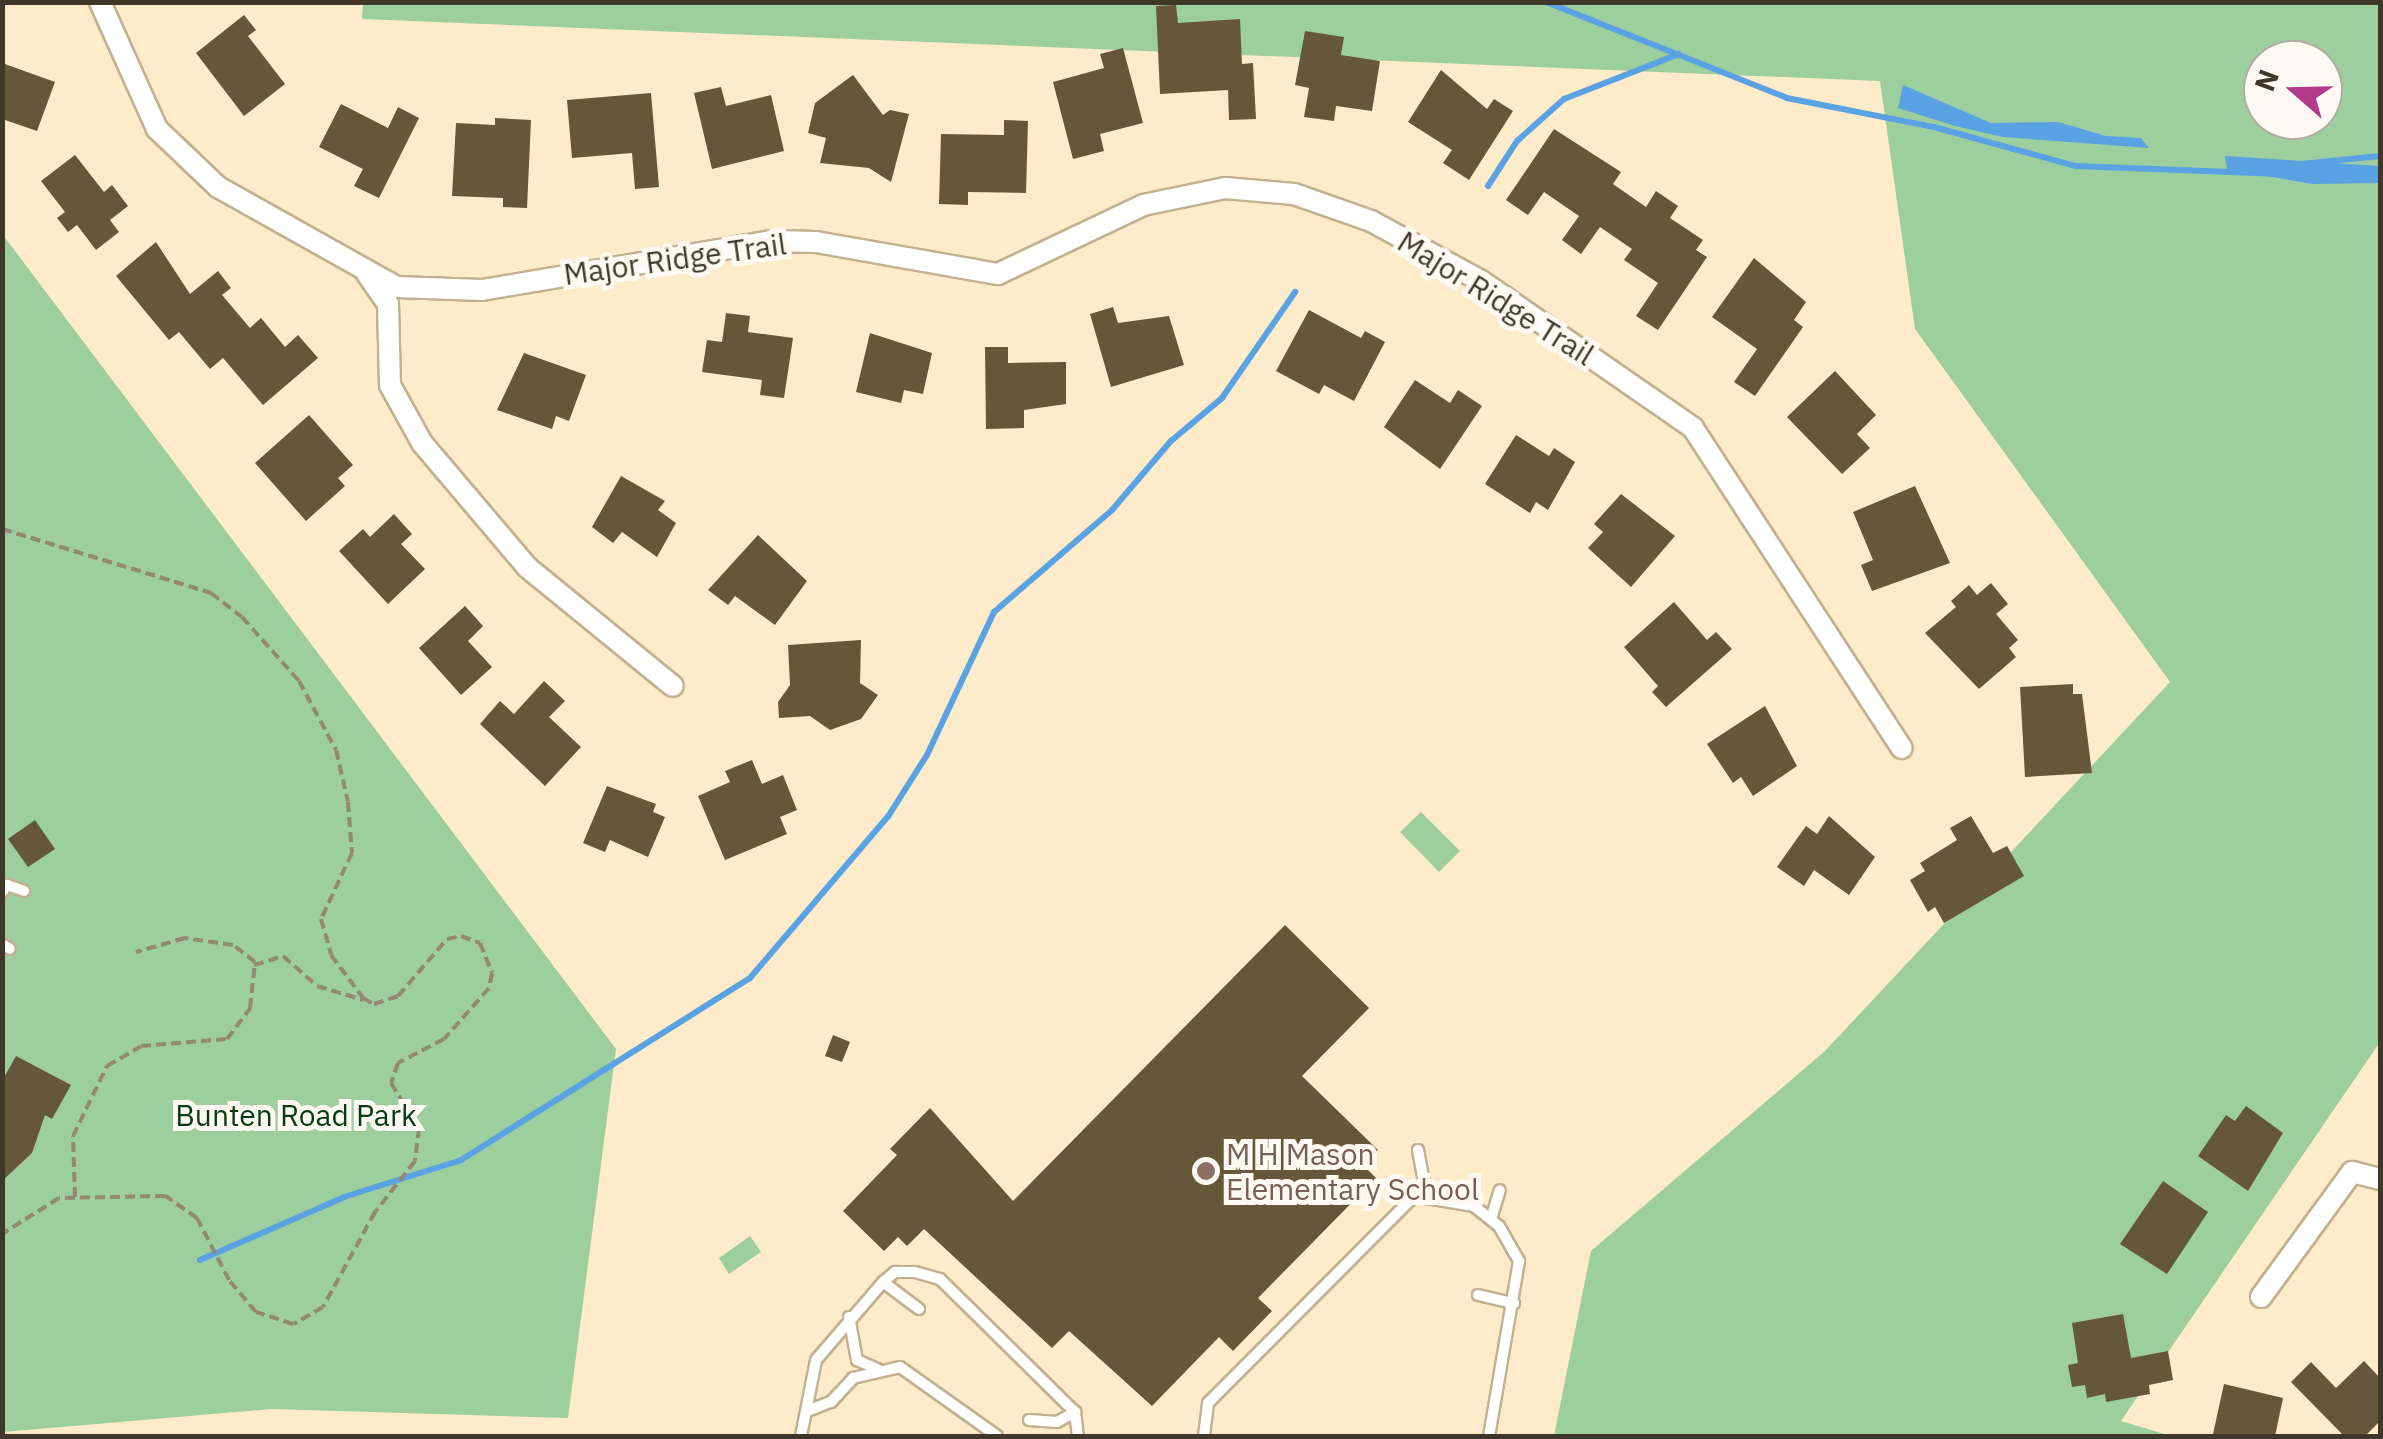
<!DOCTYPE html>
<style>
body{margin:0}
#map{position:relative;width:2383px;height:1439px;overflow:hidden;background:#fdebc9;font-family:"IBM Plex Sans",sans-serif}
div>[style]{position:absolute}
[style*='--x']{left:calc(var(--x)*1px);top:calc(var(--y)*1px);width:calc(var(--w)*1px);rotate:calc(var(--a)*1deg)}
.green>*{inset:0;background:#9dce9e}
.water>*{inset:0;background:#59a2e3}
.stream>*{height:6px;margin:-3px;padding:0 3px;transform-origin:3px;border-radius:3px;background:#59a2e3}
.building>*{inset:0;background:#675739}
.path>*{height:4px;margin-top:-2px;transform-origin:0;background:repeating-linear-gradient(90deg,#948872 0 10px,transparent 0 15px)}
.roads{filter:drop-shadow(2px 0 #c2b190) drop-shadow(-2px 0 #c2b190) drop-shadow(0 2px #c2b190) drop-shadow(0 -2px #c2b190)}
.lane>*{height:10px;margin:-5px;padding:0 5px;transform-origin:5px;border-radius:5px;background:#fff}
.street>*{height:20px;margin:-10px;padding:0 10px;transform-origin:10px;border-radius:10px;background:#fff}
.dots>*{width:28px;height:28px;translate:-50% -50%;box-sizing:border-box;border:5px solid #fefaf3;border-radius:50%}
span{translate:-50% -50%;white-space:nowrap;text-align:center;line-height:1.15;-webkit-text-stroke:10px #fefaf3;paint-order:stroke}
.street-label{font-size:30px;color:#3e372a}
.park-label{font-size:30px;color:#043b0f}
.education-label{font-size:30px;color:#785e54}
.left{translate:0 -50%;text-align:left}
.frame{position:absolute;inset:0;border:5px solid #3e372a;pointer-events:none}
.north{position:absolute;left:2243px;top:40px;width:100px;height:100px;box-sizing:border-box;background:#fefaf3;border:2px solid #b1aca3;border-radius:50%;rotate:290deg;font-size:28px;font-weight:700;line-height:40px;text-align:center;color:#3e372a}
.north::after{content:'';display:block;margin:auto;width:35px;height:45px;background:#b3398b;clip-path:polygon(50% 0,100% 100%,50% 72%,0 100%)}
</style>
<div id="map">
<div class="green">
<div style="clip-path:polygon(evenodd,363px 2px,2380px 3px,2380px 1042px,2121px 1421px,2171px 1436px,1554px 1436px,1591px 1251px,1825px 1051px,2170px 682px,1915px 329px,1880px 81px,362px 19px,363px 2px,2263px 60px,2323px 60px,2323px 120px,2263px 120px,2263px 60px)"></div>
<div style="clip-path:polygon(3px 235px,616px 1049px,568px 1418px,271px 1409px,3px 1432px)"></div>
<div style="clip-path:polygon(1421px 812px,1460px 851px,1439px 872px,1400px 832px)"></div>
<div style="clip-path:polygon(750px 1236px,761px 1252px,729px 1274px,719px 1258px)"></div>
</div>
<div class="water">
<div style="clip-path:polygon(1903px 85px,1991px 123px,2058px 122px,2106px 136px,2141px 138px,2149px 148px,2003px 137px,1955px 126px,1898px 108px)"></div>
<div style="clip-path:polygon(2225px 156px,2380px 166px,2380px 183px,2312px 184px,2227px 169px)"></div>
</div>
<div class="stream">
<div style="--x:178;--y:2;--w:20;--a:0"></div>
<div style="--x:1546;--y:2;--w:259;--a:21.7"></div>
<div style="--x:1787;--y:98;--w:150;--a:11.2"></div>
<div style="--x:1934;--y:127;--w:147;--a:15.4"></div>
<div style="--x:2076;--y:166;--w:206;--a:2.2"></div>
<div style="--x:2302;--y:164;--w:78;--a:-5.9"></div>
<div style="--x:1488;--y:186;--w:54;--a:-57.2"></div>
<div style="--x:1517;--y:141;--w:63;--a:-41.8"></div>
<div style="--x:1564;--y:99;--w:123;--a:-21.4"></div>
<div style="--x:200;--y:1260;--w:157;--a:-23.6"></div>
<div style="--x:344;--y:1197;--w:123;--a:-17.5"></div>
<div style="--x:461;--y:1160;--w:342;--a:-32.2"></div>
<div style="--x:750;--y:978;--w:214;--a:-49.5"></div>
<div style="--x:889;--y:815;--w:71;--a:-57.7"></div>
<div style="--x:927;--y:755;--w:158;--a:-64.9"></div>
<div style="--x:994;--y:612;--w:156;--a:-40.8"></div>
<div style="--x:1112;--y:510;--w:91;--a:-49.5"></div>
<div style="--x:1171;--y:441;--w:67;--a:-40.1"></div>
<div style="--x:1222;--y:398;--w:129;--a:-55.4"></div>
</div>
<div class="building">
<div style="clip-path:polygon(1176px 5px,1178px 23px,1240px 19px,1242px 64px,1253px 63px,1256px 119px,1229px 120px,1228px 90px,1160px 94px,1156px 6px)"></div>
<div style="clip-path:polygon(244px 15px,256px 30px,248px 36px,285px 84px,244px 116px,196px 53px)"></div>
<div style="clip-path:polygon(1305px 31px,1344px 37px,1341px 55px,1380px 61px,1372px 111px,1336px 106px,1334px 121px,1304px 117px,1309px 88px,1295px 85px)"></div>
<div style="clip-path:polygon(1123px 48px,1143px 123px,1100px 134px,1104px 151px,1073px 159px,1053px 82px,1104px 68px,1100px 54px)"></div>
<div style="clip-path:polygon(2px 63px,55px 82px,37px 131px,2px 119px)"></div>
<div style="clip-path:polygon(1441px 70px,1487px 109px,1494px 99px,1513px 111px,1469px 180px,1443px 163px,1452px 150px,1408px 122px)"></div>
<div style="clip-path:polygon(853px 75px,883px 115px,890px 110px,909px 114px,891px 182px,869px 168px,820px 163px,826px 138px,808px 133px,815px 103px)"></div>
<div style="clip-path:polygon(721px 87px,726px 106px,771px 95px,784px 151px,712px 169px,694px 93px)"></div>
<div style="clip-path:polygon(651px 93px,659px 187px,635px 189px,632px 153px,572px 158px,567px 100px)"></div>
<div style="clip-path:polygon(341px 104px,388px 128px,398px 107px,419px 118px,379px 198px,354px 186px,363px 169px,319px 147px)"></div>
<div style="clip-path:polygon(495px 118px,531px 120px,527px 208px,503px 207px,503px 198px,452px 196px,456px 123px,495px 125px)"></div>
<div style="clip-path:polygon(1004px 120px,1028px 121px,1026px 193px,968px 192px,968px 205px,939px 204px,941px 134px,1004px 135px)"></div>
<div style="clip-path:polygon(1554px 129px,1621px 172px,1613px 184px,1646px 207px,1656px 191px,1678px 206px,1670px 218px,1703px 240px,1696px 250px,1707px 257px,1658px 330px,1636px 316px,1658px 283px,1624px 260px,1632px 249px,1600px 227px,1581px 254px,1562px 240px,1579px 216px,1544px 192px,1528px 215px,1506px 200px)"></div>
<div style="clip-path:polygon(75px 155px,104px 192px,112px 185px,128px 206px,110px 220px,119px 232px,96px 250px,77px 225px,68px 232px,57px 218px,65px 212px,41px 181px)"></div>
<div style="clip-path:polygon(156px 242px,190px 294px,218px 271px,231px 288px,222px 295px,250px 328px,261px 318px,285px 347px,298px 335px,318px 358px,263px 405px,223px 358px,210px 369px,179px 332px,169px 340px,116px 276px)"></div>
<div style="clip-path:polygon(1754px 258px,1806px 302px,1794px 320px,1803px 327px,1755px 396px,1734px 382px,1757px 349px,1712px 317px)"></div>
<div style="clip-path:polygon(1113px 307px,1118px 323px,1169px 316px,1184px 365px,1111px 387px,1090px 314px)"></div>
<div style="clip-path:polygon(1309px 310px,1361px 338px,1365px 331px,1385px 342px,1354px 401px,1324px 385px,1319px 394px,1276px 371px)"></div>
<div style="clip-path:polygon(726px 313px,750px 316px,748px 332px,793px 338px,784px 398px,760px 395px,762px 380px,702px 372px,707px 340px,722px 342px)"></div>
<div style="clip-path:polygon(870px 333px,932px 353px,923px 394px,904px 390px,901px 403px,856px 392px)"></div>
<div style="clip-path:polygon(985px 347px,1008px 347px,1008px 363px,1066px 362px,1066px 404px,1024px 410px,1024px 428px,986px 429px)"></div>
<div style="clip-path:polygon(524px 353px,586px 375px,569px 421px,556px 416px,552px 429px,497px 410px)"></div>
<div style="clip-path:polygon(1835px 371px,1876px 415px,1857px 434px,1870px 448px,1842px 474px,1787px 417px)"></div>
<div style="clip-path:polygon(1415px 380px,1450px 403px,1458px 390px,1482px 406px,1440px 469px,1384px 427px)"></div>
<div style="clip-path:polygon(309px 415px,353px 465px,338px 478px,345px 486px,306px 521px,255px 463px)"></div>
<div style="clip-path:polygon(1516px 435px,1549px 456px,1554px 448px,1575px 462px,1548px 510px,1536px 502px,1530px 513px,1485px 484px)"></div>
<div style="clip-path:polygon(621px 476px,665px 501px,658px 510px,676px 523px,657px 557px,622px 532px,613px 543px,592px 527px)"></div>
<div style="clip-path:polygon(1915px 486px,1950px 563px,1872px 591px,1861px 565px,1873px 560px,1853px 512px)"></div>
<div style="clip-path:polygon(1621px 494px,1675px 536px,1631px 587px,1588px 548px,1603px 532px,1594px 524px)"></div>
<div style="clip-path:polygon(394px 514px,412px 534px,401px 544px,425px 569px,388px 604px,339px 551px,363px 529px,370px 537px)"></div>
<div style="clip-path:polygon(758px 535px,807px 581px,775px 625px,735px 596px,728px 605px,708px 590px)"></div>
<div style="clip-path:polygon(1991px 583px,2008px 604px,1996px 614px,2018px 640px,2009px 648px,2016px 657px,1979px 689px,1925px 633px,1956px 607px,1951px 601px,1969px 585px,1977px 595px)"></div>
<div style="clip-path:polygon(1674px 602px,1707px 640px,1716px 632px,1732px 649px,1666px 707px,1652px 692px,1658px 686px,1624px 647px)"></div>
<div style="clip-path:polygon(465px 606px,483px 626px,468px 641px,492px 667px,461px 695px,419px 648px)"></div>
<div style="clip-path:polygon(861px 640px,860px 683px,878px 695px,861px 719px,830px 730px,810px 716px,779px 718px,778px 702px,790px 685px,788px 645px)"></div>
<div style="clip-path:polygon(544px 681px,565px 701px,549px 717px,581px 747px,545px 786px,480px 724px,500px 701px,514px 714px)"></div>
<div style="clip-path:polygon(2073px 684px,2073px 694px,2082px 694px,2092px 773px,2025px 777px,2020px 687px)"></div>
<div style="clip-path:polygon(1765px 706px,1797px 766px,1753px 796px,1741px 777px,1733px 783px,1707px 744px)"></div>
<div style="clip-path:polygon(752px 760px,762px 784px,783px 775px,797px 810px,780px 817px,787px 834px,725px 860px,698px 796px,730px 782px,725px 771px)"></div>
<div style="clip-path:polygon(607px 786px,656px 804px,653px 812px,665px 817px,648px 857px,610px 840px,605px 852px,583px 843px)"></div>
<div style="clip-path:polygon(1829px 816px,1875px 857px,1849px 895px,1814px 870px,1804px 886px,1777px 867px,1806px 826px,1817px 834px)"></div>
<div style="clip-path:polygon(1971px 816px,1993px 853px,2007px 846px,2024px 876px,1944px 923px,1935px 907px,1928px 912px,1910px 880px,1925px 871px,1920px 863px,1957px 840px,1950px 828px)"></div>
<div style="clip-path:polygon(35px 820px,55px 849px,28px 867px,8px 839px)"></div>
<div style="clip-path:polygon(1285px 925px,1369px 1008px,1302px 1076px,1378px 1150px,1363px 1165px,1376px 1178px,1258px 1298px,1272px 1311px,1233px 1351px,1219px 1337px,1152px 1406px,1069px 1331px,1052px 1348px,924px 1229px,907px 1246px,898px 1237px,884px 1251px,843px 1211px,897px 1155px,890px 1149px,930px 1108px,1013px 1201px)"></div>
<div style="clip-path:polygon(833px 1035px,850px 1042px,842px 1062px,825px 1056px)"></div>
<div style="clip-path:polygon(16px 1056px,71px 1085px,52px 1119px,45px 1115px,32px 1153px,2px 1181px,2px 1081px)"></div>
<div style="clip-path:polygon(2246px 1106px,2283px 1133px,2248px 1191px,2198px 1156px,2226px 1115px,2235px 1121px)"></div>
<div style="clip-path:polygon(2163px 1181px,2208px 1212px,2167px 1274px,2120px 1244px)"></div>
<div style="clip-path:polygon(2123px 1314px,2131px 1358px,2168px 1351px,2173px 1380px,2149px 1385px,2150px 1394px,2106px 1402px,2105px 1394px,2087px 1398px,2085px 1385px,2072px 1387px,2068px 1365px,2078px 1363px,2072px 1323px)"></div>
<div style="clip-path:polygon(2364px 1361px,2380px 1378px,2380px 1421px,2365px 1436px,2344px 1436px,2291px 1382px,2311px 1362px,2336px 1388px)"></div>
<div style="clip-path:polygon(2224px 1384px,2283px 1398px,2275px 1436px,2213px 1434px)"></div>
</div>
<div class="path">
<div style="--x:2;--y:529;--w:219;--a:17"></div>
<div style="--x:211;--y:593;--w:39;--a:38"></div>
<div style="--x:242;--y:617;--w:86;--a:48.3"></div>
<div style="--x:299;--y:681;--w:78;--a:61.8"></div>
<div style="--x:336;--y:750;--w:53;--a:77"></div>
<div style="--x:348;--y:802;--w:51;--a:85.5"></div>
<div style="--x:352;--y:853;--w:73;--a:115.2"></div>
<div style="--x:321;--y:919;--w:37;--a:74"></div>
<div style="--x:331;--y:955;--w:54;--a:53.3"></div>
<div style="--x:363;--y:998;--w:13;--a:29"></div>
<div style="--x:374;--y:1004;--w:25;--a:-18"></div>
<div style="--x:398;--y:996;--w:75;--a:-49.3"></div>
<div style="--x:447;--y:939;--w:14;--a:-12"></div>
<div style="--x:461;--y:936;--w:20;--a:20"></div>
<div style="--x:480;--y:943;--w:32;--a:68"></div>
<div style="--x:492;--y:973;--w:15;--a:101"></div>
<div style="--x:489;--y:988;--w:68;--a:131.4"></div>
<div style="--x:444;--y:1039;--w:52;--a:152.4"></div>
<div style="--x:398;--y:1063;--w:21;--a:109"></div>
<div style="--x:391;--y:1083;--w:53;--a:58.1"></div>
<div style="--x:419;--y:1128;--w:33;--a:97"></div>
<div style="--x:415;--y:1161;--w:65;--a:128.1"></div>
<div style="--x:375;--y:1212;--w:108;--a:118.7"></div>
<div style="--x:323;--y:1307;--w:34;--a:150"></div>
<div style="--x:293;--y:1324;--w:39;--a:-162"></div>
<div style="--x:256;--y:1312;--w:42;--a:-130.2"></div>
<div style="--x:229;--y:1280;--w:70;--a:-117.3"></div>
<div style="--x:197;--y:1218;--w:39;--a:-145"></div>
<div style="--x:165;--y:1196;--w:106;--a:178.9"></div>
<div style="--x:59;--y:1198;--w:67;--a:147.7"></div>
<div style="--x:254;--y:965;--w:30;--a:-17"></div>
<div style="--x:283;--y:956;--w:45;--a:41.4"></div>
<div style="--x:317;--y:986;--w:48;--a:16.9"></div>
<div style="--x:75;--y:1197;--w:61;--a:-91.9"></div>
<div style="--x:73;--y:1136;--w:78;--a:-64.1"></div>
<div style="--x:107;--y:1066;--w:39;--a:-30"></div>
<div style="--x:141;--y:1046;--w:86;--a:-4.7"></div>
<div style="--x:227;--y:1039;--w:39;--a:-53"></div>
<div style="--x:250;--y:1008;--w:46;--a:-83.8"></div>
<div style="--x:255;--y:962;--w:28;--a:-142"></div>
<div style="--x:233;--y:945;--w:49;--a:-171.7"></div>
<div style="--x:185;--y:938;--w:51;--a:164.1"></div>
</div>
<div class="roads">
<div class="lane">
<div style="--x:2;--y:892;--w:9;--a:-54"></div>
<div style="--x:7;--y:885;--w:18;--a:19"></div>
<div style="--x:2;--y:944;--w:9;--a:32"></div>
<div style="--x:1418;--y:1150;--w:49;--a:79.4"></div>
<div style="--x:1491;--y:1219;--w:30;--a:-73"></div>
<div style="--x:883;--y:1282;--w:45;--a:36.9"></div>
<div style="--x:1478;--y:1295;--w:37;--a:13"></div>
<div style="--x:849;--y:1317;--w:44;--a:79.5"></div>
<div style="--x:857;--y:1360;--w:22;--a:24"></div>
<div style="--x:807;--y:1411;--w:26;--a:-21"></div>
<div style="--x:831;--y:1402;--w:33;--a:-47"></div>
<div style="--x:853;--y:1378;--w:48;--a:-13.2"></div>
<div style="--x:900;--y:1367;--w:119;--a:35.4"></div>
<div style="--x:1029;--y:1420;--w:28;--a:4"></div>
<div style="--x:1057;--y:1422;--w:21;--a:-29"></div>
<div style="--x:801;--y:1436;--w:77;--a:-78.8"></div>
<div style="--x:816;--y:1360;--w:103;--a:-49.3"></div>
<div style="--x:883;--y:1282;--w:16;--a:-40"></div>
<div style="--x:895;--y:1272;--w:20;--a:0"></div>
<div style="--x:915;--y:1272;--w:26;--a:16"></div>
<div style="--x:940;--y:1279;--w:190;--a:44.6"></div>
<div style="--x:1075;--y:1412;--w:24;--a:83"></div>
<div style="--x:1204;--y:1436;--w:33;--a:-83"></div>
<div style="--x:1208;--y:1403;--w:292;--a:-45.1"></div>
<div style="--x:1414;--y:1196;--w:61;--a:9.5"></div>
<div style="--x:1474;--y:1206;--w:32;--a:39"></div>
<div style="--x:1499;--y:1226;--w:40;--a:60.3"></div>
<div style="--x:1519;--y:1261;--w:178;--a:99.7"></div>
</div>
<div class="street">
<div style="--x:100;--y:2;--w:139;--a:65.8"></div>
<div style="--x:157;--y:129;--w:84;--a:43.6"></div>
<div style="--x:218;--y:187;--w:204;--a:29.3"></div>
<div style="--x:396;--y:287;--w:86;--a:2"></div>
<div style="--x:482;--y:290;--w:293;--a:-9.6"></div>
<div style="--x:771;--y:241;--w:45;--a:1.3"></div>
<div style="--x:816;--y:242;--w:185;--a:10"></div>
<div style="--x:998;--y:274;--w:161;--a:-25.4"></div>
<div style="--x:1143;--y:205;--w:84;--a:-11.7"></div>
<div style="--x:1225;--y:188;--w:69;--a:5"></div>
<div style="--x:1294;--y:194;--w:82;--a:19.3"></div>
<div style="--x:1371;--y:221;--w:125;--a:28.6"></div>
<div style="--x:1481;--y:281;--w:258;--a:34.7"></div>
<div style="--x:1693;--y:428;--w:382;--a:56.9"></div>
<div style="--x:367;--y:274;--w:37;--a:55"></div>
<div style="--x:388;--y:304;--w:81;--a:88.6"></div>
<div style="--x:390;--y:385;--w:66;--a:61.1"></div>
<div style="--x:422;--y:443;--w:162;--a:49.7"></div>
<div style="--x:527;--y:567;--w:188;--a:39.2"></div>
<div style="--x:2261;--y:1297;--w:155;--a:-53.9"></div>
<div style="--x:2352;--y:1172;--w:29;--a:14"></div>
</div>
</div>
<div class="dots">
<div style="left:1206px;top:1171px;background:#8d6e63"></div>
</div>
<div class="street-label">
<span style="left:675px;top:259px;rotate:-8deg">Major Ridge Trail</span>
<span style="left:1496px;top:298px;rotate:32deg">Major Ridge Trail</span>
</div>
<div class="park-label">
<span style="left:296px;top:1115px">Bunten Road Park</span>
</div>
<div class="education-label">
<span class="left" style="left:1226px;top:1171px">M H Mason<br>Elementary School</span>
</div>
<div class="frame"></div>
<div class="north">N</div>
</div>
